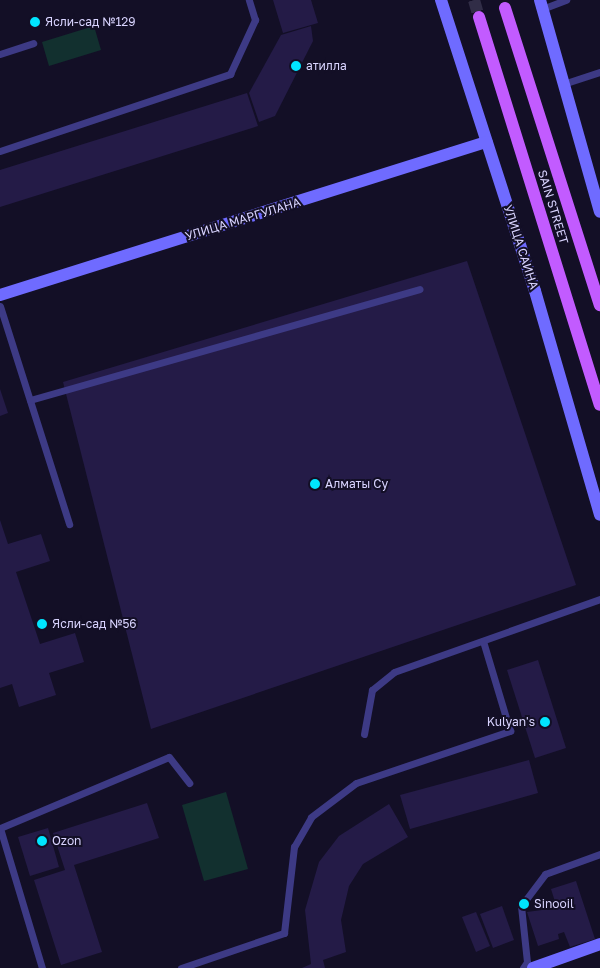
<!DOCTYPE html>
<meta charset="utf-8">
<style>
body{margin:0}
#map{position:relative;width:600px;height:968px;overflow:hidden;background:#130f26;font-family:"Golos Text",sans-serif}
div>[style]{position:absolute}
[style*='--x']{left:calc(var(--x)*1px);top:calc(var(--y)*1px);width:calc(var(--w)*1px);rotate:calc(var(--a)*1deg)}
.green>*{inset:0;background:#12302f}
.building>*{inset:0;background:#241b47}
.primary-tunnel>*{height:12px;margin-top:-6px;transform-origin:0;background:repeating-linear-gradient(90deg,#312d47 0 12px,transparent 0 18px)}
.lane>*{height:7px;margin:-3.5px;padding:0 3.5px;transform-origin:3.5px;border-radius:3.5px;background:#3d3a85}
.secondary>*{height:12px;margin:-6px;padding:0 6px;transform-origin:6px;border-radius:6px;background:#6f6bff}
.primary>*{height:12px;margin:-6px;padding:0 6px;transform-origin:6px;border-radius:6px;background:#c25bff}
.dots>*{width:14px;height:14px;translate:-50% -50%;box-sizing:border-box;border:2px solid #130f26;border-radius:50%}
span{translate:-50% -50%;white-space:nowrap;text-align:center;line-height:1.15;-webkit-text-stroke:4px #130f26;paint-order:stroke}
.poi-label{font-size:12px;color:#d9d4ff}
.left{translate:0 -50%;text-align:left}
.right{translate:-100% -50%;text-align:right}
.street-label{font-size:12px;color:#d9d4ff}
</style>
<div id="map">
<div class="green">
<div style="clip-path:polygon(94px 26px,101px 50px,49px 66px,42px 42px)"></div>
<div style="clip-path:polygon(226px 792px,248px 869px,204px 881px,182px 805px)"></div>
</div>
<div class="building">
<div style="clip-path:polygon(273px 0,311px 0,318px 23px,283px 33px)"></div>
<div style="clip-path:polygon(311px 26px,313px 41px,275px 116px,259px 122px,249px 93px,281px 35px)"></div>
<div style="clip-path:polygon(247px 93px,258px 126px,0 207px,0 170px)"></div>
<div style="clip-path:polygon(467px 261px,576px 585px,151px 729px,63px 382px)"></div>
<div style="clip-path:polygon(0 389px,8px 413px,0 416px)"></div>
<div style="clip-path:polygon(0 520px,8px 544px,41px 534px,50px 561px,16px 572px,40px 644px,75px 633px,84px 662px,49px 673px,56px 695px,19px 707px,12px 684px,0 688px)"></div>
<div style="clip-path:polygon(538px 660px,566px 748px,535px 758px,507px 670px)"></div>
<div style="clip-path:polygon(529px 760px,538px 793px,410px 829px,400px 795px)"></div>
<div style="clip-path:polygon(147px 803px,159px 838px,74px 865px,102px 952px,61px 965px,34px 880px,65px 870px,53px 833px)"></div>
<div style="clip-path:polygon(389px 804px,408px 837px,363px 864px,349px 886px,341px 920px,346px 952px,323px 960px,325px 968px,302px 968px,311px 964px,305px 910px,319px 862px,339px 836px)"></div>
<div style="clip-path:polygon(48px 828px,59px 867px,30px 876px,18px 837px)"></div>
<div style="clip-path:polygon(576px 881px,595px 939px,570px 947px,564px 932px,558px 934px,559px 939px,538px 946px,527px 912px,557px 908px,551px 889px)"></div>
<div style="clip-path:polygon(502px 906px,514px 940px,493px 948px,480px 914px)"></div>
<div style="clip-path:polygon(476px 912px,490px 946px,476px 952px,462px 917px)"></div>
</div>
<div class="primary-tunnel">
<div style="--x:474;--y:0;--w:18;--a:74"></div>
</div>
<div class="lane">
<div style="--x:542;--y:9;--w:26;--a:-21"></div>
<div style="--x:0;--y:54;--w:35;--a:-18"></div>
<div style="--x:563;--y:84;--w:39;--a:-18"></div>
<div style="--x:0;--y:151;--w:243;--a:-18.5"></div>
<div style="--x:230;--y:74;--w:60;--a:-65.2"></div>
<div style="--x:255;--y:20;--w:21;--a:-107"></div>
<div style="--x:0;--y:306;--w:229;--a:72.4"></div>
<div style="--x:30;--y:400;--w:405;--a:-15.9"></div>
<div style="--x:364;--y:734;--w:45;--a:-79.7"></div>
<div style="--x:372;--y:690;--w:28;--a:-39"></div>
<div style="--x:394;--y:672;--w:219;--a:-19.5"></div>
<div style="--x:42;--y:968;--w:146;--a:-106.7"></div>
<div style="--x:0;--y:828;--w:183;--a:-22.8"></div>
<div style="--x:169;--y:757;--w:33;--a:52"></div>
<div style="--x:181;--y:968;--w:109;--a:-18.8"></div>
<div style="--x:284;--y:933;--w:87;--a:-83.4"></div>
<div style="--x:294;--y:847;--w:34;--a:-60"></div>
<div style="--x:311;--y:817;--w:56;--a:-37.1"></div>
<div style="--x:356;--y:783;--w:163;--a:-18.7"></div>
<div style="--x:510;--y:731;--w:94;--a:-106.7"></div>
<div style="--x:523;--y:968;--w:7;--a:-56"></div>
<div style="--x:527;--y:962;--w:56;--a:-96.1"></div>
<div style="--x:521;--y:906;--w:40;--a:-53"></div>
<div style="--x:545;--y:874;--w:59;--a:-20"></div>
</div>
<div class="secondary">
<div style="--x:441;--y:0;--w:306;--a:72.1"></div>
<div style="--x:535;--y:291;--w:233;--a:73.8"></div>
<div style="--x:540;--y:0;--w:220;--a:74.2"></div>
<div style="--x:0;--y:295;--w:510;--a:-17.47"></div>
<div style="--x:533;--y:968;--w:71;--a:-19.7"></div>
</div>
<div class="primary">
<div style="--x:505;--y:8;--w:312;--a:72.3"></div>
<div style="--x:479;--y:17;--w:406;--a:72.7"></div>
</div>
<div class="dots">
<div style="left:35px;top:22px;background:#00e5ff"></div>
<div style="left:296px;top:66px;background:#00e5ff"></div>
<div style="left:315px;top:484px;background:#00e5ff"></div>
<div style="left:42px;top:624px;background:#00e5ff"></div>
<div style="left:545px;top:722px;background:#00e5ff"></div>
<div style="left:42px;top:841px;background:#00e5ff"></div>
<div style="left:524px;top:904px;background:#00e5ff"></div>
</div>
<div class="poi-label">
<span class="left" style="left:45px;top:22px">Ясли-сад №129</span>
<span class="left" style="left:306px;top:66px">атилла</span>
<span class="left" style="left:325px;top:484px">Алматы Су</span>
<span class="left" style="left:52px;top:624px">Ясли-сад №56</span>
<span class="right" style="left:535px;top:722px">Kulyan's</span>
<span class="left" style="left:52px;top:841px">Ozon</span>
<span class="left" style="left:534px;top:904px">Sinooil</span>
</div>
<div class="street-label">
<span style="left:553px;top:207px;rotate:73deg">SAIN STREET</span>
<span style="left:243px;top:219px;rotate:-17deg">УЛИЦА МАРГУЛАНА</span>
<span style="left:521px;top:247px;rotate:72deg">УЛИЦА САИНА</span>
</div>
</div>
